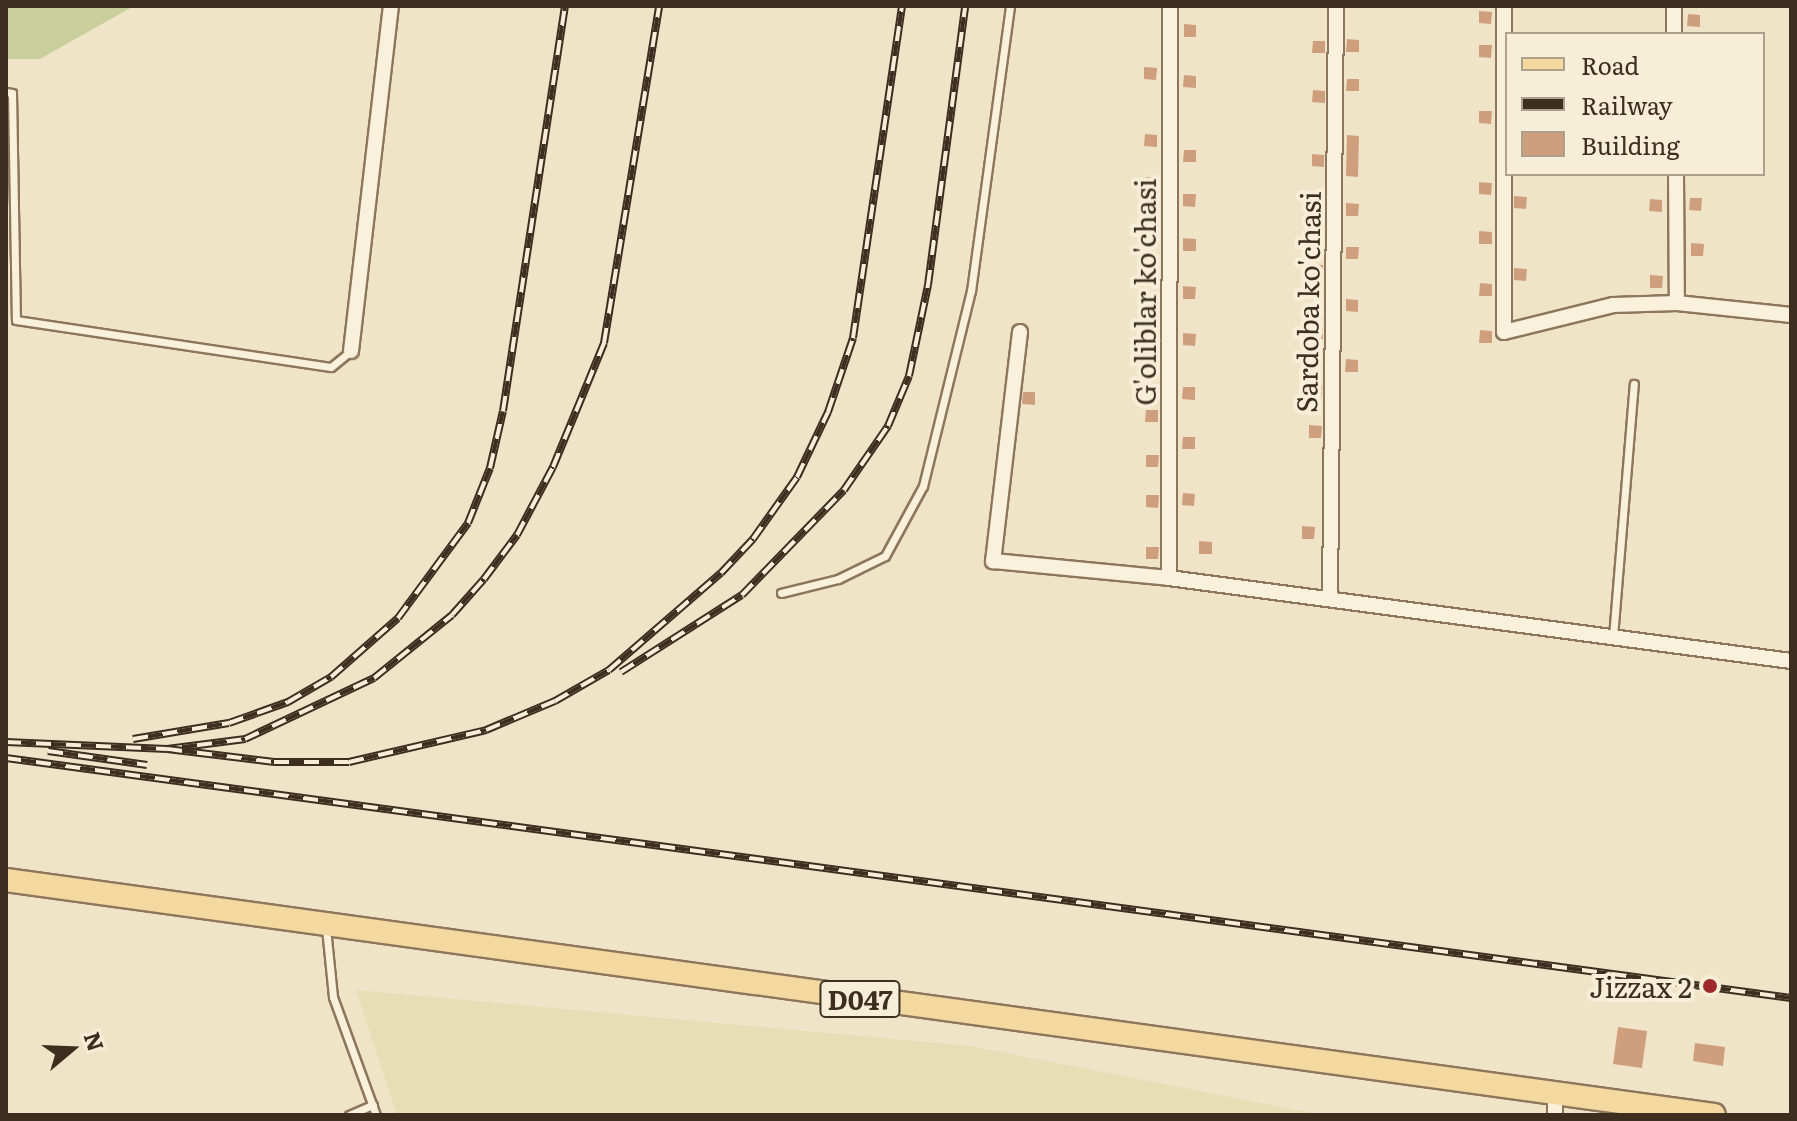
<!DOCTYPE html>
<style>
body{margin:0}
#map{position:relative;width:1797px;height:1121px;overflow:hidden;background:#f0e4c8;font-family:Literata,serif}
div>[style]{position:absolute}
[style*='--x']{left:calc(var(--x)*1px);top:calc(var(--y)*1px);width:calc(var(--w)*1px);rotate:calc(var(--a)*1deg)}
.farmland>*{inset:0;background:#e6deb5}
.green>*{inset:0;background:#c9cf9b}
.building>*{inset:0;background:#cf9f7d}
.roads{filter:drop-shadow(2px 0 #8d765c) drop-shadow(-2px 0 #8d765c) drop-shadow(0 2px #8d765c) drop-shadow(0 -2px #8d765c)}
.service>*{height:7px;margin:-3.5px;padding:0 3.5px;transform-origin:3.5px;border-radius:3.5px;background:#faf1dc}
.minor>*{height:14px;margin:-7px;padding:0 7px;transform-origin:7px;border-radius:7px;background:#faf1dc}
.primary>*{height:22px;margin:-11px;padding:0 11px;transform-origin:11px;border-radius:11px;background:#f3d9a0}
.rail>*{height:8px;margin-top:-4px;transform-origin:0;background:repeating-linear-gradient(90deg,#f7eed8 0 15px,#3d2e20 0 30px);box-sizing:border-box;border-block:2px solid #3d2e20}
.dots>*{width:22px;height:22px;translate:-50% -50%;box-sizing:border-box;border:4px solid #f7eed8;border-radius:50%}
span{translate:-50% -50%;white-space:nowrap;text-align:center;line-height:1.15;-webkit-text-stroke:8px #f7eed8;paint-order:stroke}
.shield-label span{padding:2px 6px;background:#f7eed8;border:2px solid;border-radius:6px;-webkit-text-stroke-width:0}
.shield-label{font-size:26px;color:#3d2e20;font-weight:700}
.street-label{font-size:28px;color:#3d2e20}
.poi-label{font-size:28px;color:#3d2e20}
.right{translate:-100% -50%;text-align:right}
.frame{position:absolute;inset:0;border:8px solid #3d2e20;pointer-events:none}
.legend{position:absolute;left:1505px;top:32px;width:260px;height:144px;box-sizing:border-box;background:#f7eed8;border:2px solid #ada18e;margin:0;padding:10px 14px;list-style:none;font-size:24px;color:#3d2e20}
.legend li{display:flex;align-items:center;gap:16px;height:40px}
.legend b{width:40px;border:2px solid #ada18e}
.north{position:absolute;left:32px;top:1009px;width:80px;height:80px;-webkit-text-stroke:6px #f7eed8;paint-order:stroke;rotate:71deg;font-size:22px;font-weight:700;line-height:32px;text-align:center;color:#3d2e20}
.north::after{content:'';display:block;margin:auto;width:28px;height:36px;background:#3d2e20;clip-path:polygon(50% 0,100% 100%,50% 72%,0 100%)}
</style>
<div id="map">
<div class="farmland">
<div style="clip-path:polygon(356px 990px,970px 1046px,1322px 1115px,397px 1115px)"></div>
</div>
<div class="green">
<div style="clip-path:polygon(6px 6px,134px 6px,40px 59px,6px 59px)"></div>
</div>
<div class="building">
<div style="clip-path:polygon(1479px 11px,1492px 12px,1491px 24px,1479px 23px)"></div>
<div style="clip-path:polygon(1688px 14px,1700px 15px,1700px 27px,1687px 26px)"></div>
<div style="clip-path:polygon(1184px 24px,1196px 25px,1196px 37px,1184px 37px)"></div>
<div style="clip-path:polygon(1347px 39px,1359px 40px,1359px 52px,1346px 52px)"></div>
<div style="clip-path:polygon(1313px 41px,1325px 41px,1325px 53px,1312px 53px)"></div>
<div style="clip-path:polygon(1479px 45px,1492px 45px,1491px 58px,1479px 57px)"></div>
<div style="clip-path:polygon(1144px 67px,1157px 68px,1156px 80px,1144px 79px)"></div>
<div style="clip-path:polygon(1184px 75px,1196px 76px,1196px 88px,1183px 87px)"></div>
<div style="clip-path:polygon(1347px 79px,1359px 79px,1359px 91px,1346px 91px)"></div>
<div style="clip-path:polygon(1313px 90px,1325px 91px,1325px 103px,1312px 102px)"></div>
<div style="clip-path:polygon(1479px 111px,1492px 111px,1491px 124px,1479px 123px)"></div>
<div style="clip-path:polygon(1145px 134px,1157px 135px,1157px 147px,1144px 146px)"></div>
<div style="clip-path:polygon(1347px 135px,1359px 136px,1358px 177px,1346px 176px)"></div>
<div style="clip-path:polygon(1184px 150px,1196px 150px,1196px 162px,1183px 162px)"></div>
<div style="clip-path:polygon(1312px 154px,1324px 155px,1324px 167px,1312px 166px)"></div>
<div style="clip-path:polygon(1145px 177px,1157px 177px,1157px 190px,1144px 189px)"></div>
<div style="clip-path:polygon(1479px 182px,1492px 183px,1491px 195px,1479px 194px)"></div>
<div style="clip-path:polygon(1183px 194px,1196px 194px,1195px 207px,1183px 206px)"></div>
<div style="clip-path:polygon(1312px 195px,1324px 196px,1324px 208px,1312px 208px)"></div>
<div style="clip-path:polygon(1514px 196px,1527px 197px,1526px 209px,1514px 208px)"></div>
<div style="clip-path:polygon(1690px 198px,1702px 198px,1701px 211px,1689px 210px)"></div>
<div style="clip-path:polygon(1650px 199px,1662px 200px,1662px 212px,1649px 211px)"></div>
<div style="clip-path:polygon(1346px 203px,1359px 204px,1358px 216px,1346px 216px)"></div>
<div style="clip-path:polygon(1145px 223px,1158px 223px,1157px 236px,1145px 235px)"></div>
<div style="clip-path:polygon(1479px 231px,1492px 232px,1492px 244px,1479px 244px)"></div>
<div style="clip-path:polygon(1183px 238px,1196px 239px,1196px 251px,1183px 251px)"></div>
<div style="clip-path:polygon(1691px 243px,1704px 244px,1703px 256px,1691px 256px)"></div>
<div style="clip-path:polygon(1346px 247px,1359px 247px,1358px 259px,1346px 259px)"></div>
<div style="clip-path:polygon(1312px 264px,1323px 265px,1323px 277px,1312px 276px)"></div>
<div style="clip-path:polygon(1145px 268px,1158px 269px,1157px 281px,1145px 281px)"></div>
<div style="clip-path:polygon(1514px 268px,1527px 269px,1526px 281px,1514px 280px)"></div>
<div style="clip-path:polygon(1650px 275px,1663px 276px,1662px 288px,1650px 288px)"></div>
<div style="clip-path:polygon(1480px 283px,1492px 284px,1492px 296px,1479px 296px)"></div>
<div style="clip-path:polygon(1183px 286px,1196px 287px,1195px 299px,1183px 299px)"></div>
<div style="clip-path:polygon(1346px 299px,1358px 300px,1358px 312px,1346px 311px)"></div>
<div style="clip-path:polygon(1145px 312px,1158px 312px,1157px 325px,1145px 324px)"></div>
<div style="clip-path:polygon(1312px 326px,1323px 327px,1323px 339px,1312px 338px)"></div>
<div style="clip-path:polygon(1480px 330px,1492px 331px,1492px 343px,1479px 343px)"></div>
<div style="clip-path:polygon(1183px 333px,1196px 334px,1195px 346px,1183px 345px)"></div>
<div style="clip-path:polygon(1146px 359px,1158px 359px,1158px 372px,1145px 371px)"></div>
<div style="clip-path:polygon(1346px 359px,1358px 360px,1358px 372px,1345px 372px)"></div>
<div style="clip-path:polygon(1312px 382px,1322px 382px,1322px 395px,1312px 394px)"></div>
<div style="clip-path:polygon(1183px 387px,1195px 387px,1195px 400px,1182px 399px)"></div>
<div style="clip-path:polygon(1023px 392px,1035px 392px,1035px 405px,1022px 404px)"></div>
<div style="clip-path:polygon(1146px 410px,1158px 410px,1158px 422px,1145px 422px)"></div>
<div style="clip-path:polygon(1309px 425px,1322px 426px,1321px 438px,1309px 438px)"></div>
<div style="clip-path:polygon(1183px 437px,1195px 437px,1195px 449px,1182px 449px)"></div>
<div style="clip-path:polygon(1146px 455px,1159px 455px,1158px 467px,1146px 467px)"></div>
<div style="clip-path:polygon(1183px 493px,1195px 494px,1194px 506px,1182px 505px)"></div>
<div style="clip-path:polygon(1146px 495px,1159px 495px,1158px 508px,1146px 507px)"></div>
<div style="clip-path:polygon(1302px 526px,1315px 527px,1314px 539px,1302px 539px)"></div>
<div style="clip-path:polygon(1199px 541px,1212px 542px,1212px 554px,1199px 554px)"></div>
<div style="clip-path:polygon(1146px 547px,1159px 547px,1158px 559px,1146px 559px)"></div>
<div style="clip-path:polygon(1618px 1027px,1647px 1031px,1642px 1068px,1613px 1064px)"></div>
<div style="clip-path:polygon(1695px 1043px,1725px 1047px,1723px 1066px,1693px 1061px)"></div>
</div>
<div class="roads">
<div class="service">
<div style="--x:6;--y:92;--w:6;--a:9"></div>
<div style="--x:12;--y:93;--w:227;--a:89"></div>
<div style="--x:16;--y:320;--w:318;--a:8.5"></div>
<div style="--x:331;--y:367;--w:26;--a:-39"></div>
<div style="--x:781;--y:593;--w:59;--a:-13.8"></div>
<div style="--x:838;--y:579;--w:52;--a:-26.1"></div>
<div style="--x:885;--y:556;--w:80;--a:-61.5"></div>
<div style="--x:923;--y:486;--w:201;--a:-76.2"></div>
<div style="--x:971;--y:291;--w:288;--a:-82.2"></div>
<div style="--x:1613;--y:637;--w:254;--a:-85.3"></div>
<div style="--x:326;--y:928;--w:69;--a:84.2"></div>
<div style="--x:333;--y:997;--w:126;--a:70"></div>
<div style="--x:349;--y:1115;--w:26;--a:-23"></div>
</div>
<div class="minor">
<div style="--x:1504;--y:6;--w:326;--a:90"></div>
<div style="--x:1504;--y:332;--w:112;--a:-13.9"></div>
<div style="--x:1613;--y:305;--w:64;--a:-1.8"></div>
<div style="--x:1677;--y:303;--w:115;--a:6"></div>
<div style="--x:1674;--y:6;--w:28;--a:90"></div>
<div style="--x:1676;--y:174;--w:129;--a:89.6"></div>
<div style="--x:1020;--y:332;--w:231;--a:96.7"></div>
<div style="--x:993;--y:561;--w:177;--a:5.5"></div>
<div style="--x:1169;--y:578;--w:628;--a:7.6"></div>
<div style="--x:351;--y:351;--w:347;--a:-83.4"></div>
<div style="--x:1169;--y:578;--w:572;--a:-89.9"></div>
<div style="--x:1330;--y:599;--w:593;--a:-89.42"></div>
<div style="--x:1555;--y:1115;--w:21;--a:-90"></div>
</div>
<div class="primary">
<div style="--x:6;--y:880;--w:1724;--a:7.83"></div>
</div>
</div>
<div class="rail">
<div style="--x:621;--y:672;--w:143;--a:-32.5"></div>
<div style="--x:742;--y:595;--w:146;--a:-45.8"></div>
<div style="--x:844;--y:490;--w:78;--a:-55.5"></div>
<div style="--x:888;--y:426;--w:54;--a:-67.2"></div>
<div style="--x:909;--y:376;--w:93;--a:-78.2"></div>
<div style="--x:928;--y:285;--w:281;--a:-82.4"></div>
<div style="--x:133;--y:739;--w:97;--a:-9.5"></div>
<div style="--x:229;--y:723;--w:63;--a:-19.6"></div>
<div style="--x:288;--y:702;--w:50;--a:-30.2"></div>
<div style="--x:331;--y:677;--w:89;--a:-41.4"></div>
<div style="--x:398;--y:618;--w:118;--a:-53.6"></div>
<div style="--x:468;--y:523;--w:59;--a:-68.2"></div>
<div style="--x:490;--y:468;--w:58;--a:-77.2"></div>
<div style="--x:503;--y:411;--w:410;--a:-81.3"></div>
<div style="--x:6;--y:742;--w:161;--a:2.5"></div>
<div style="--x:167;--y:749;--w:79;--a:-7.3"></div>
<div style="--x:245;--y:739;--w:143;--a:-25.3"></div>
<div style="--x:374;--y:678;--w:100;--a:-38.9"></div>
<div style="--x:452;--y:615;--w:48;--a:-48.4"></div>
<div style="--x:484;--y:579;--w:55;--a:-53.1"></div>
<div style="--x:517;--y:535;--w:77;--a:-62.1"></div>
<div style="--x:553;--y:467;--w:134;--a:-67.6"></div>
<div style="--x:604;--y:343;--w:341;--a:-80.7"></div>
<div style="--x:167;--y:749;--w:108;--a:6.9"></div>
<div style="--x:274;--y:762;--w:75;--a:0"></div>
<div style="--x:349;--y:762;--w:141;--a:-13.1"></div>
<div style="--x:486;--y:730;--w:75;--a:-22.8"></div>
<div style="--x:555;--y:701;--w:62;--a:-29.9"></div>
<div style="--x:609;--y:670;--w:148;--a:-40.9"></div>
<div style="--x:721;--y:573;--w:47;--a:-46.7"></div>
<div style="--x:753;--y:539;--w:76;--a:-54.6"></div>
<div style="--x:797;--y:477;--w:72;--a:-64.5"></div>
<div style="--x:828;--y:412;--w:78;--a:-71.3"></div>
<div style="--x:853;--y:338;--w:336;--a:-81.6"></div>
<div style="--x:48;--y:751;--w:100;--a:8"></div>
<div style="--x:6;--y:758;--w:1801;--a:7.66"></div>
</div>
<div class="dots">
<div style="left:1710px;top:986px;background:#9e2a2b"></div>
</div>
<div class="shield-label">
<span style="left:860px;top:999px">D047</span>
</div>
<div class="street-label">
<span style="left:1144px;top:292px;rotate:-90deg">G'oliblar ko'chasi</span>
<span style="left:1307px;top:302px;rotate:-89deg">Sardoba ko'chasi</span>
</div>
<div class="poi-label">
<span class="right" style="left:1692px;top:986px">Jizzax 2</span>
</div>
<div class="frame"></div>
<ul class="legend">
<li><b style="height:10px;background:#f3d9a0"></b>Road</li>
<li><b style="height:10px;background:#3d2e20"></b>Railway</li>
<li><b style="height:22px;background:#cf9f7d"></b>Building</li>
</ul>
<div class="north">N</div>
</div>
